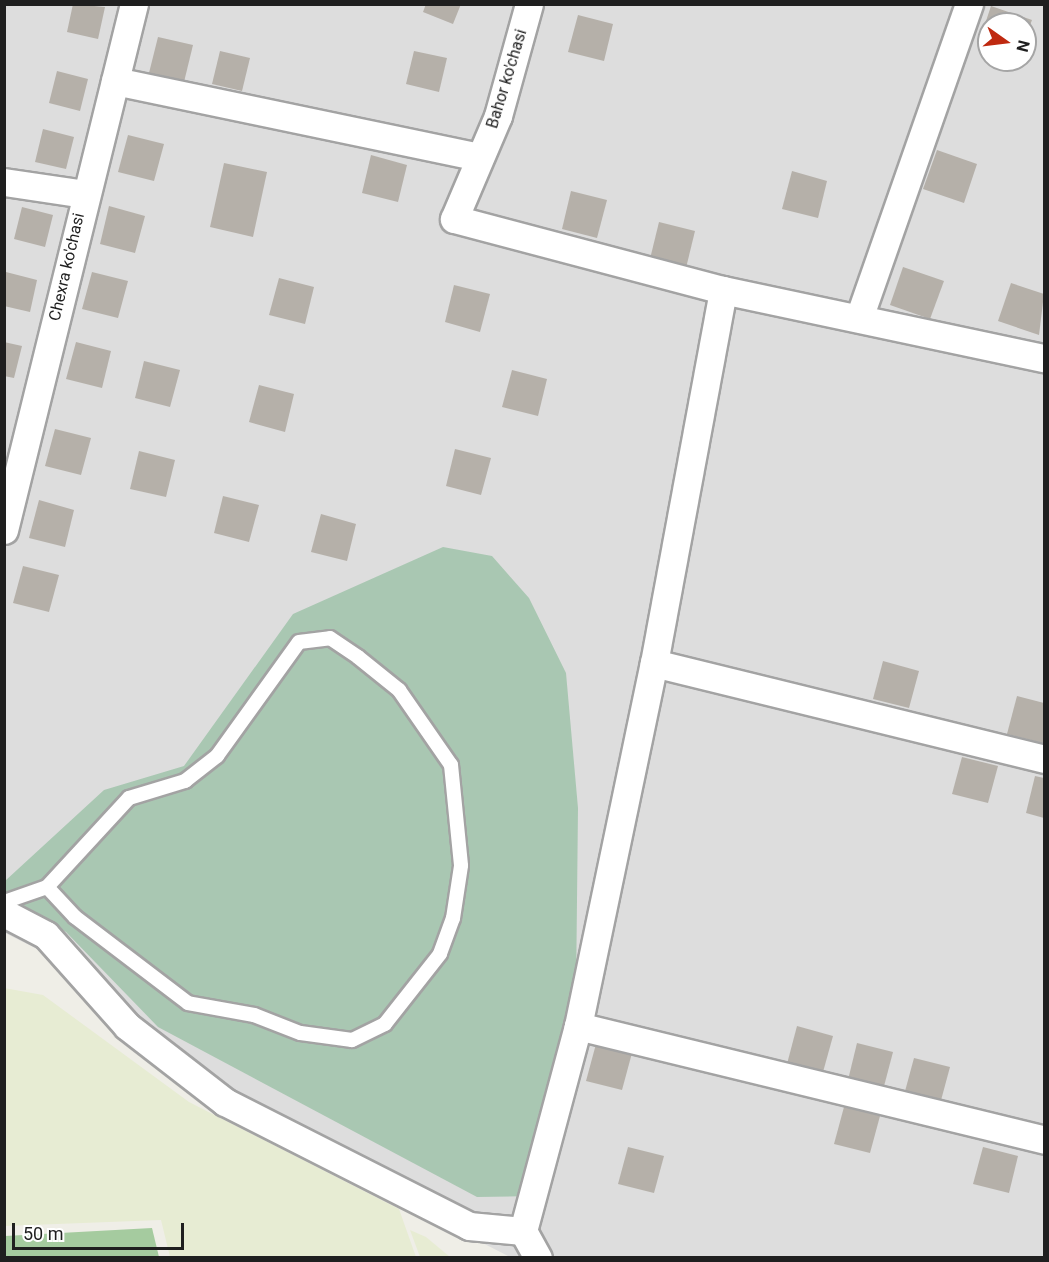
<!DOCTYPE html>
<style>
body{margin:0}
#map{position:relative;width:1049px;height:1262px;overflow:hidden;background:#efeee7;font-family:Roboto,sans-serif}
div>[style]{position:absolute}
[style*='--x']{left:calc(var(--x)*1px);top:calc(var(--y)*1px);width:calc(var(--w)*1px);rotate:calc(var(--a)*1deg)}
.residential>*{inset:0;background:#ddd}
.farmland>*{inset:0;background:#e7ecd3}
.forest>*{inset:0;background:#a5cb9f}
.cemetery>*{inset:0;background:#a9c7b2}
.building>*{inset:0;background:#b5b0a9}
.roads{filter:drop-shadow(2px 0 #a3a3a3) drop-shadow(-2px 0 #a3a3a3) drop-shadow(0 2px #a3a3a3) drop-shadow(0 -2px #a3a3a3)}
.lane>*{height:14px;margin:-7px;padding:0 7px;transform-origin:7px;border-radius:7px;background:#fff}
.street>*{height:27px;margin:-13.5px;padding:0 13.5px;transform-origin:13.5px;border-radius:13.5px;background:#fff}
span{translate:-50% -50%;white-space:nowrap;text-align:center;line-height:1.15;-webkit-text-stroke:5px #fff;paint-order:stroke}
.street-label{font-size:16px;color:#1f1f1f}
.frame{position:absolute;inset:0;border:6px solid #1f1f1f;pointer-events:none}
.north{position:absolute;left:977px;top:12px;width:60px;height:60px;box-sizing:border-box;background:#fff;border:2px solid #a5a5a5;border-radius:50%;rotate:104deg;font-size:16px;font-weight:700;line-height:24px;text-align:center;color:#1f1f1f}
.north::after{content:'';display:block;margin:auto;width:21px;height:27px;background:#bf2910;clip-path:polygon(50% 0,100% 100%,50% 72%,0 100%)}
.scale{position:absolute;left:12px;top:1223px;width:172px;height:27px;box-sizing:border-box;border:3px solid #1f1f1f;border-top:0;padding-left:8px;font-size:18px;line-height:21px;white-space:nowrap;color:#1f1f1f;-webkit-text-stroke:4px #fff;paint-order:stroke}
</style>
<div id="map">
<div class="residential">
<div style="clip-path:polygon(evenodd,4px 5px,1044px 5px,1044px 1257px,510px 1257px,205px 1101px,116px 1034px,39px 950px,5px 933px,4px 5px,989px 24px,1025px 24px,1025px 60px,989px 60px,989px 24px)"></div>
</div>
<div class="farmland">
<div style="clip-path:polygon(4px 988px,43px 995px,189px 1102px,399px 1209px,416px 1257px,170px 1257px,161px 1220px,5px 1226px)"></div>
<div style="clip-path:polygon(410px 1230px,426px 1237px,450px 1257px,420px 1257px)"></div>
</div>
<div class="forest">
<div style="clip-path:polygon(152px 1228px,159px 1257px,5px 1257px,5px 1236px)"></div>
</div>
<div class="cemetery">
<div style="clip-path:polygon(443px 547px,492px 556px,529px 598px,566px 673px,578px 808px,576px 992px,531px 1196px,477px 1197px,158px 1027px,66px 932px,5px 898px,5px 881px,104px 790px,184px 766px,293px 614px)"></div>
</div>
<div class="building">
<div style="clip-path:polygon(73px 4px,105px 7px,98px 39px,67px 32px)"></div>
<div style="clip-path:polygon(426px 4px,461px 4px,453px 24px,423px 12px)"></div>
<div style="clip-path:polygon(991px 6px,1032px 20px,1025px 38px,1025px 24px,989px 24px,989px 49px,978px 45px)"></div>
<div style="clip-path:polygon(578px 15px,613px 24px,604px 61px,568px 52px)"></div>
<div style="clip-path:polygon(158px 37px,193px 45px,184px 82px,149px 73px)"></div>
<div style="clip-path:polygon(220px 51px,250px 58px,242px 91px,212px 84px)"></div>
<div style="clip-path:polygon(414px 51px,447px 58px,439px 92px,406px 84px)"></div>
<div style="clip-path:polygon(57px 71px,88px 79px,80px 111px,49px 103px)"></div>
<div style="clip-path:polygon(43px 129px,74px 137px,66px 169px,35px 162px)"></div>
<div style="clip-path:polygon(128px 135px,164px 144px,154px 181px,118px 172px)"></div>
<div style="clip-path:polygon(937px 150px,977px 164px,964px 203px,923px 189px)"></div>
<div style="clip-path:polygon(371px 155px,407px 165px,398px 202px,362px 193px)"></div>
<div style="clip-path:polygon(224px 163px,267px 172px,253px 237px,210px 227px)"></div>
<div style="clip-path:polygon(792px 171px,827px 181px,818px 218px,782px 209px)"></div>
<div style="clip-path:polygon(571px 191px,607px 200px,597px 238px,562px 229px)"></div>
<div style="clip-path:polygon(109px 206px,145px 216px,135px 253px,100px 244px)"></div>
<div style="clip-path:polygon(22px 207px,53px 215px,45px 247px,14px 239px)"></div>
<div style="clip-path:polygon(659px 222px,695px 231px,686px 268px,650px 259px)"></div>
<div style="clip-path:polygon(903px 267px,944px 281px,930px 319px,890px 305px)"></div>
<div style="clip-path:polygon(6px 272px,37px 280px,30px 312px,4px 306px)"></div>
<div style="clip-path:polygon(92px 272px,128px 281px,118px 318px,82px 309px)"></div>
<div style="clip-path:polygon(279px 278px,314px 287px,305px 324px,269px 315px)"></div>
<div style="clip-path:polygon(1011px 283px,1044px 294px,1039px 335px,998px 321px)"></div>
<div style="clip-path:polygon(454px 285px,490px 294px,480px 332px,445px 322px)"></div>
<div style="clip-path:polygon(4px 342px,22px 346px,14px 378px,4px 376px)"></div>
<div style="clip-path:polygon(76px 342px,111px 351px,102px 388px,66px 379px)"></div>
<div style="clip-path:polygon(144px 361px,180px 370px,170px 407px,135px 398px)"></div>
<div style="clip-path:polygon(512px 370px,547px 379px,538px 416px,502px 407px)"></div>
<div style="clip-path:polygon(259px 385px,294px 394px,285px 432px,249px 422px)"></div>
<div style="clip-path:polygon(55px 429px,91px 438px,81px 475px,45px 466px)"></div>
<div style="clip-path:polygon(455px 449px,491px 458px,481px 495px,446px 486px)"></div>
<div style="clip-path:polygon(139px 451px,175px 460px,166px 497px,130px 489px)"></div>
<div style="clip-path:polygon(223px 496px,259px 505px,249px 542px,214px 533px)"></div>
<div style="clip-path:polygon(39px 500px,74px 510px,65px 547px,29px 538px)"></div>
<div style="clip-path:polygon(321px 514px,356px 524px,347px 561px,311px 552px)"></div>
<div style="clip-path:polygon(23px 566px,59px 575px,49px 612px,13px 603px)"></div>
<div style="clip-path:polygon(883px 661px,919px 671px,909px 708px,873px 699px)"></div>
<div style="clip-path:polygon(1017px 696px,1044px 703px,1043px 743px,1007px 734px)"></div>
<div style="clip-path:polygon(962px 757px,998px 766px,988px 803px,952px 794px)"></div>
<div style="clip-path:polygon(1035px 776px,1044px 778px,1044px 818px,1026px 813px)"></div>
<div style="clip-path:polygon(797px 1026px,833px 1036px,823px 1072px,787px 1064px)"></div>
<div style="clip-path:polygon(857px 1043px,893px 1052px,883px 1090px,848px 1080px)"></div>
<div style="clip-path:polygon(596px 1044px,632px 1053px,622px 1090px,586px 1081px)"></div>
<div style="clip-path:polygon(914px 1058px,950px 1067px,940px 1104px,904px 1095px)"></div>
<div style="clip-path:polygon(844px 1107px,880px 1116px,870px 1153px,834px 1144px)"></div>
<div style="clip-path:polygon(628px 1147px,664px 1156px,654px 1193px,618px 1184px)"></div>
<div style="clip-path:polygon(983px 1147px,1018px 1156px,1009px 1193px,973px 1184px)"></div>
</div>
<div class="roads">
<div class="lane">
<div style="--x:4;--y:902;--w:46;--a:-19.2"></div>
<div style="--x:47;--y:887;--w:121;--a:-47.3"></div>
<div style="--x:129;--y:798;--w:59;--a:-16.9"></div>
<div style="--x:185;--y:781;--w:41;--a:-38"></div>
<div style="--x:217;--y:756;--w:140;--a:-54.3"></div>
<div style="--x:299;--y:642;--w:31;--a:-7"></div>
<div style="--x:330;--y:638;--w:34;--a:34"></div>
<div style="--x:358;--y:657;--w:53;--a:38.8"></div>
<div style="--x:399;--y:690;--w:91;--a:55.3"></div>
<div style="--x:451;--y:765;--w:101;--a:84.3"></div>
<div style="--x:461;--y:866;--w:53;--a:98.7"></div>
<div style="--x:453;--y:918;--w:38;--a:110"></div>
<div style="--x:440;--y:954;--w:89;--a:128.2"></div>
<div style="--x:385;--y:1024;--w:37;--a:154"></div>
<div style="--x:352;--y:1040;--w:52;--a:-172.3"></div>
<div style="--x:300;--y:1033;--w:49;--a:-158.6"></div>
<div style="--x:254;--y:1015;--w:67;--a:-169.7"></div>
<div style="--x:188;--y:1003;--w:142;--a:-142.7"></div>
<div style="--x:75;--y:917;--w:41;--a:-133"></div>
</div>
<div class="street">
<div style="--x:529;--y:4;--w:116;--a:105.5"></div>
<div style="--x:498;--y:116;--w:112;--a:113.1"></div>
<div style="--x:454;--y:219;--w:278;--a:14.8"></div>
<div style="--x:723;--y:290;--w:328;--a:12"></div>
<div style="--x:115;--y:81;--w:372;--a:11.8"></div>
<div style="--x:4;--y:182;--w:81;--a:8.5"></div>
<div style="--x:859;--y:318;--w:333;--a:-70.7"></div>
<div style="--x:4;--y:530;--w:542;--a:-76.12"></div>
<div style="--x:654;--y:663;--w:402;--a:13.8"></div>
<div style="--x:4;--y:913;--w:47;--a:27.6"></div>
<div style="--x:46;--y:935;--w:122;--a:48.3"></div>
<div style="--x:127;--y:1026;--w:124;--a:37.8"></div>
<div style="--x:225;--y:1102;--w:274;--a:26.9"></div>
<div style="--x:469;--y:1226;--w:54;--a:5.3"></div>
<div style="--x:578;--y:1026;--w:480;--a:13.7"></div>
<div style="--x:538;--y:1258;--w:31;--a:-119"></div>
<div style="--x:523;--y:1231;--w:212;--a:-75"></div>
<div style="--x:578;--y:1026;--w:371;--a:-78.2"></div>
<div style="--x:654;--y:663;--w:379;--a:-79.5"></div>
</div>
</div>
<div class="street-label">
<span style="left:507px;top:79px;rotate:-73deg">Bahor ko'chasi</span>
<span style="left:67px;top:267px;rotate:-77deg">Chexra ko'chasi</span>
</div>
<div class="frame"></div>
<div class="north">N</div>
<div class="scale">50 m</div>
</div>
